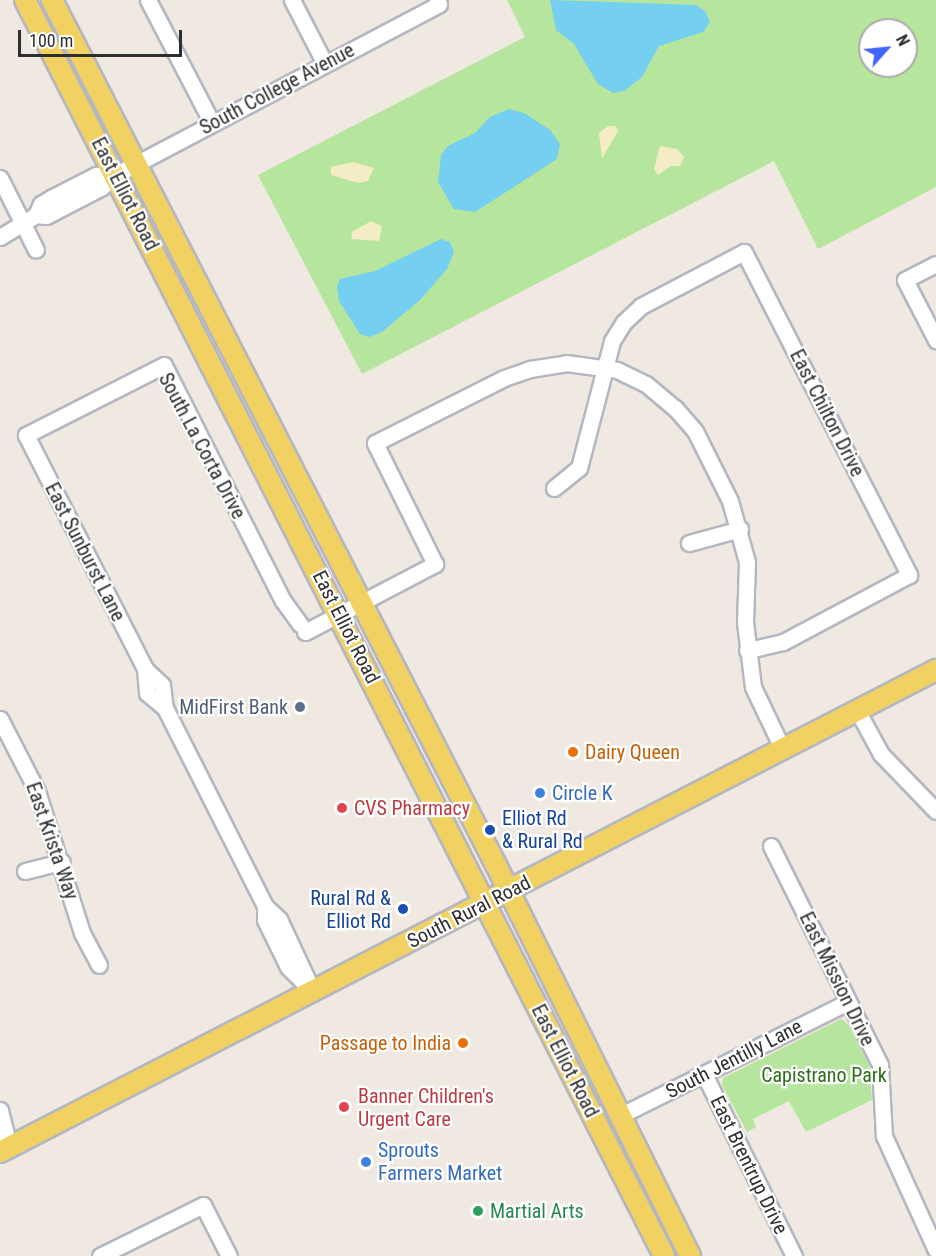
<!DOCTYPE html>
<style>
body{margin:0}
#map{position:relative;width:936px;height:1256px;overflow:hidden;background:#efe9e1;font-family:"Roboto Condensed",sans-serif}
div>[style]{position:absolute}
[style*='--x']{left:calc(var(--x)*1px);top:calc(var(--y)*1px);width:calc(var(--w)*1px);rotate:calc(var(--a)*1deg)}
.green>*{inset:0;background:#b6e59e}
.sand>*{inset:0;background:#f3ecc5}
.water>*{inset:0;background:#75cff0}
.roads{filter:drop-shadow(2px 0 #b4b7c1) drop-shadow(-2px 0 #b4b7c1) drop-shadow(0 2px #b4b7c1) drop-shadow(0 -2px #b4b7c1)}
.minor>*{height:15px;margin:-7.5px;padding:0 7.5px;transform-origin:7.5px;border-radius:7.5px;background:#fff}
.major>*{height:20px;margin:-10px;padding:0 10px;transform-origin:10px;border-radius:10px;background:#f2d163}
.dots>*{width:16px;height:16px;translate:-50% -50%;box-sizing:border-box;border:3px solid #fff;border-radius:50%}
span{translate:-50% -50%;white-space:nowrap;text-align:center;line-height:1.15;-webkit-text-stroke:4.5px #fff;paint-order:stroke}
.street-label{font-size:20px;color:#2e2e2e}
.service-label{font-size:20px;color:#4e5e75}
.right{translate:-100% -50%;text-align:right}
.food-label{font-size:20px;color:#c56008}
.left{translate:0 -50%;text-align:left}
.shop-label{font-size:20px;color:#366cbe}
.health-label{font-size:20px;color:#be3a42}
.transit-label{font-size:20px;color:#164399}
.park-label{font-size:20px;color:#2c6e1b}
.leisure-label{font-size:20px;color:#27864d}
.north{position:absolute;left:858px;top:18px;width:60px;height:60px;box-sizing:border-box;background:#fff;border:2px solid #ababab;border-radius:50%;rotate:63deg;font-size:16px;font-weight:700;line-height:24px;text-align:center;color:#2e2e2e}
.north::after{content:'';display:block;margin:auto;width:21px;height:27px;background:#4264fb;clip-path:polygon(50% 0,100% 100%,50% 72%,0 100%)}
.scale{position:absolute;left:18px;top:30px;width:164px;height:27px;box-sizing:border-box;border:3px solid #2e2e2e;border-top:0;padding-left:8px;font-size:18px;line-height:21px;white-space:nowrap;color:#2e2e2e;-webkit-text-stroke:4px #fff;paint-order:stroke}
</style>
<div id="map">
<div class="green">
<div style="clip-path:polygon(evenodd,507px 0,936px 0,936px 187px,818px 249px,774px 161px,362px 374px,258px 175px,525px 37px,507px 0,870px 30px,906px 30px,906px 66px,870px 66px,870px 30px)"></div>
<div style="clip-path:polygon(841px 1019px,848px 1024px,869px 1065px,872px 1100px,806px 1132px,789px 1101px,753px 1119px,756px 1127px,747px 1132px,722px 1085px,723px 1078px)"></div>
</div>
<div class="sand">
<div style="clip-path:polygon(608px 126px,615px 126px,618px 131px,602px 159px,599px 133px)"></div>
<div style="clip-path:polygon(660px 146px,677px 149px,684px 157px,680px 166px,671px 166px,658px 175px,654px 169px)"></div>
<div style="clip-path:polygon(353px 162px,374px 168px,368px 181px,358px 183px,331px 175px,331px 167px)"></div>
<div style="clip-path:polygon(371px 221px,382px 226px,379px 241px,351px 239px,352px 232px)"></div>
</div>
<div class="water">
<div style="clip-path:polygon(550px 0,696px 5px,705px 11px,710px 22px,703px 32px,659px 46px,642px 77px,624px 91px,613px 93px,598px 84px,574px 44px,556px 30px)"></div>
<div style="clip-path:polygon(509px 109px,524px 113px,550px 130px,560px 144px,557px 159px,475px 212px,454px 209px,438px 182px,441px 155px,448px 146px,475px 133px,490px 117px)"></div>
<div style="clip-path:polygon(441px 239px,450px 242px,454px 252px,447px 269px,420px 300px,382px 332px,369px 337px,360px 334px,339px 301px,337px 286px,340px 279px,375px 271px)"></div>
</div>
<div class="roads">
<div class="minor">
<div style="--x:148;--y:0;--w:139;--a:62.5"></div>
<div style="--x:292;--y:0;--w:72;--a:62.7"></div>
<div style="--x:0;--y:178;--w:80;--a:63.4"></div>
<div style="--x:36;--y:215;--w:12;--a:-66"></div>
<div style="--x:41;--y:204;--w:12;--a:-31"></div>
<div style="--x:51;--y:198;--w:51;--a:-27.1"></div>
<div style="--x:96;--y:175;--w:19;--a:0"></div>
<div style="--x:0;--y:237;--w:42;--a:-31.4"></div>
<div style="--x:36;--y:215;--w:10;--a:6"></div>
<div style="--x:46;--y:216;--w:63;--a:-27.4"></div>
<div style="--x:102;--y:187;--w:18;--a:-43"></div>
<div style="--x:115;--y:175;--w:366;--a:-27.8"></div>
<div style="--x:439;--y:4;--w:4;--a:-117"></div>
<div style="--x:936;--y:264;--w:35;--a:153"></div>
<div style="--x:905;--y:280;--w:68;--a:62.7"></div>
<div style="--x:554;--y:488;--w:32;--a:-39"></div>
<div style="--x:579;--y:468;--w:131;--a:-75.4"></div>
<div style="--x:612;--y:341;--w:22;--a:-58"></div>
<div style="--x:624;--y:322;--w:23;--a:-43"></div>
<div style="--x:641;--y:306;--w:116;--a:-27.7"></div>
<div style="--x:744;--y:252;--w:363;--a:62.9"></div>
<div style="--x:909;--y:575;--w:143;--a:152"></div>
<div style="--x:783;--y:642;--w:37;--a:167"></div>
<div style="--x:689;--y:543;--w:53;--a:-15.4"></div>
<div style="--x:300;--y:624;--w:29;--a:-126"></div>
<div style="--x:283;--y:601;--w:264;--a:-116.8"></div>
<div style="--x:164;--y:365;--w:155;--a:153.1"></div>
<div style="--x:26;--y:435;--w:263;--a:63"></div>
<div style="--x:145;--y:669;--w:23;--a:43"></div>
<div style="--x:162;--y:685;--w:23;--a:83"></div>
<div style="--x:165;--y:708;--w:222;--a:63.2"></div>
<div style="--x:265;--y:906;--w:19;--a:43"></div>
<div style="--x:279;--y:919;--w:81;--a:65"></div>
<div style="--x:305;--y:632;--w:147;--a:-27.6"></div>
<div style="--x:435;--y:564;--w:135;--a:-116.4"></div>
<div style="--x:375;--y:443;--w:144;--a:-26.7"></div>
<div style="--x:504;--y:378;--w:28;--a:-19"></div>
<div style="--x:530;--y:369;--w:36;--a:-9"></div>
<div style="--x:566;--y:363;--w:51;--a:7.8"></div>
<div style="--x:617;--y:370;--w:32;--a:26"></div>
<div style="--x:646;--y:384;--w:38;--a:40"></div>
<div style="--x:675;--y:408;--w:30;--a:49"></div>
<div style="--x:695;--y:431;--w:78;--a:63.4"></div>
<div style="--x:730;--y:501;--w:63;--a:74.4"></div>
<div style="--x:747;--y:562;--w:60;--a:91.9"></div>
<div style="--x:745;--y:622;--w:65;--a:83"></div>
<div style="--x:753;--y:687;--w:70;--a:64.5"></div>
<div style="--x:145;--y:669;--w:24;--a:85"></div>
<div style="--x:147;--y:693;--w:23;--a:40"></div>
<div style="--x:857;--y:710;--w:50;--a:61.4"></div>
<div style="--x:881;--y:754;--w:79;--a:46"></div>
<div style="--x:0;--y:719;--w:81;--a:62.8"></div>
<div style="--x:37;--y:791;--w:149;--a:72.4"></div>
<div style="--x:82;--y:933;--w:36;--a:62"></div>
<div style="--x:771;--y:846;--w:245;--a:63.5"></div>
<div style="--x:880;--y:1065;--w:71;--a:86.8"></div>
<div style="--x:884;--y:1136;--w:125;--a:65.5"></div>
<div style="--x:25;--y:871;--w:38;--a:-14"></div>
<div style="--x:265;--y:906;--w:14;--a:90"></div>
<div style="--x:265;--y:920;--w:52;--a:63.9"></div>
<div style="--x:288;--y:967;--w:30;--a:45"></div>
<div style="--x:704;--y:1074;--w:203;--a:63.7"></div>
<div style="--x:0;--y:1110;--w:38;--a:76"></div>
<div style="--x:619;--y:1116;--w:256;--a:-26.5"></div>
<div style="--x:100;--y:1256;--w:115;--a:-26.3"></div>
<div style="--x:203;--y:1205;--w:57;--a:63"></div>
</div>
<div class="major">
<div style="--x:25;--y:0;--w:1409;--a:63.03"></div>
<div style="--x:52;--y:0;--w:970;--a:62.83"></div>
<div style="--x:495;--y:863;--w:439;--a:63.6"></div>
<div style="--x:0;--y:1152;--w:1053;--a:-27.25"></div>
</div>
</div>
<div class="dots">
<div style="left:300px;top:707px;background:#5c6f8a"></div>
<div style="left:573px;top:752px;background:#e8710a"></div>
<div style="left:540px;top:793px;background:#3f7fe0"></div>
<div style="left:342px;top:808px;background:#e0444e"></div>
<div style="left:490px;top:830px;background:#1a4fb4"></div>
<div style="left:403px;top:909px;background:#1a4fb4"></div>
<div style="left:463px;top:1043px;background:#e8710a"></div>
<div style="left:344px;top:1107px;background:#e0444e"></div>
<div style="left:366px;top:1162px;background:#3f7fe0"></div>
<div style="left:478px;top:1211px;background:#2e9e5b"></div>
</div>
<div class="street-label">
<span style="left:277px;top:89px;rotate:-28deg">South College Avenue</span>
<span style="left:125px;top:194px;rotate:63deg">East Elliot Road</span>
<span style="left:827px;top:413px;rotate:63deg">East Chilton Drive</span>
<span style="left:202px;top:446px;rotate:62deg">South La Corta Drive</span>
<span style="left:85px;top:552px;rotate:63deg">East Sunburst Lane</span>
<span style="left:346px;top:627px;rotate:63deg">East Elliot Road</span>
<span style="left:52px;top:841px;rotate:71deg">East Krista Way</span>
<span style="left:469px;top:912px;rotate:-27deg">South Rural Road</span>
<span style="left:837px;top:979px;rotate:64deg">East Mission Drive</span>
<span style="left:734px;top:1059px;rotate:-27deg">South Jentilly Lane</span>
<span style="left:565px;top:1061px;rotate:63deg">East Elliot Road</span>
<span style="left:749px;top:1165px;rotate:64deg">East Brentrup Drive</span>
</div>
<div class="service-label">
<span class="right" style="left:288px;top:707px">MidFirst Bank</span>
</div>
<div class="food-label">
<span class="left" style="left:585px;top:752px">Dairy Queen</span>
<span class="right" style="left:451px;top:1043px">Passage to India</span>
</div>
<div class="shop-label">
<span class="left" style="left:552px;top:793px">Circle K</span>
<span class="left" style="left:378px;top:1162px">Sprouts<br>Farmers Market</span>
</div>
<div class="health-label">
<span class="left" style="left:354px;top:808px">CVS Pharmacy</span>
<span class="left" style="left:358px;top:1108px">Banner Children's<br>Urgent Care</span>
</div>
<div class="transit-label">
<span class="left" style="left:502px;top:830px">Elliot Rd<br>&amp; Rural Rd</span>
<span class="right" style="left:391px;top:910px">Rural Rd &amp;<br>Elliot Rd</span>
</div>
<div class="park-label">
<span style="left:824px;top:1075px">Capistrano Park</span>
</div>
<div class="leisure-label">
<span class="left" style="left:490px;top:1211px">Martial Arts</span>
</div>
<div class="north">N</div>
<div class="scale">100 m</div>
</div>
